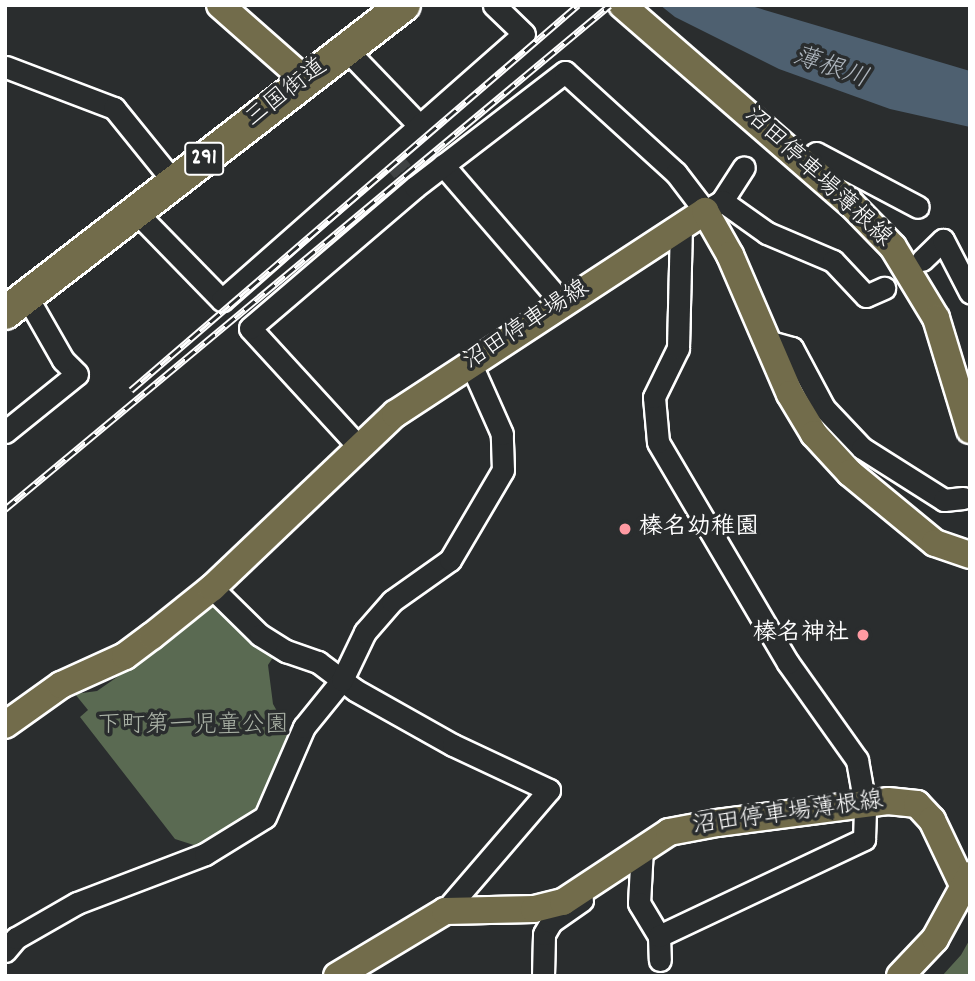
<!DOCTYPE html>
<meta charset="utf-8">
<style>
body{margin:0}
#map{position:relative;width:975px;height:981px;overflow:hidden;background:#2a2d2e;font-family:Dekko,"Klee One",sans-serif}
div>[style]{position:absolute}
[style*='--x']{left:calc(var(--x)*1px);top:calc(var(--y)*1px);width:calc(var(--w)*1px);rotate:calc(var(--a)*1deg)}
.green>*{inset:0;background:#5a6a52}
.water>*{inset:0;background:#4e6070}
.minor-tunnel>*{height:21px;margin-top:-10.5px;transform-origin:0;background:repeating-linear-gradient(90deg,#3f4243 0 21px,transparent 0 31px)}
.roads{filter:drop-shadow(2px 0 #fff) drop-shadow(-2px 0 #fff) drop-shadow(0 2px #fff) drop-shadow(0 -2px #fff)}
.minor>*{height:21px;margin:-10.5px;padding:0 10.5px;transform-origin:10.5px;border-radius:10.5px;background:#2a2d2e}
.major>*{height:26px;margin:-13px;padding:0 13px;transform-origin:13px;border-radius:13px;background:#726c4b}
.highway>*{height:32px;margin:-16px;padding:0 16px;transform-origin:16px;border-radius:16px;background:#726c4b}
.rail>*{height:7px;margin-top:-3.5px;transform-origin:0;background:repeating-linear-gradient(90deg,#2a2d2e 0 13px,#fff 0 26px);box-sizing:border-box;border-block:2px solid #fff}
.dots>*{width:19px;height:19px;translate:-50% -50%;box-sizing:border-box;border:4px solid #2a2d2e;border-radius:50%}
span{translate:-50% -50%;white-space:nowrap;text-align:center;line-height:1.15;-webkit-text-stroke:7px #2a2d2e;paint-order:stroke}
.shield-label span{padding:2px 5px;background:#2a2d2e;border:2px solid;border-radius:5px;-webkit-text-stroke-width:0}
.shield-label{font-size:23px;color:#fff;font-weight:700}
.street-label{font-size:24px;color:#fff}
.poi-label{font-size:24px;color:#fff;font-weight:700}
.left{translate:0 -50%;text-align:left}
.right{translate:-100% -50%;text-align:right}
.park-label{font-size:24px;color:#acb4a8}
.water-label{font-size:26px;color:#afb7bf;font-style:italic}
.frame{position:absolute;inset:0;border:7px solid #fff;pointer-events:none}
</style>
<div id="map">
<div class="green">
<div style="clip-path:polygon(214px 600px,276px 653px,268px 665px,273px 704px,290px 734px,258px 814px,203px 848px,175px 839px,80px 717px,88px 710px,75px 694px,97px 691px,159px 648px)"></div>
<div style="clip-path:polygon(970px 939px,970px 976px,942px 976px,961px 955px)"></div>
</div>
<div class="water">
<div style="clip-path:polygon(660px 5px,748px 5px,970px 71px,970px 127px,890px 109px,779px 69px,675px 17px)"></div>
</div>
<div class="minor-tunnel">
<div style="--x:389;--y:155;--w:35;--a:50"></div>
</div>
<div class="roads">
<div class="minor">
<div style="--x:346;--y:49;--w:105;--a:46.2"></div>
<div style="--x:6;--y:67;--w:116;--a:20.8"></div>
<div style="--x:114;--y:108;--w:95;--a:51"></div>
<div style="--x:816;--y:153;--w:115;--a:27.9"></div>
<div style="--x:443;--y:165;--w:182;--a:49.2"></div>
<div style="--x:722;--y:201;--w:40;--a:-57.1"></div>
<div style="--x:136;--y:212;--w:123;--a:45.7"></div>
<div style="--x:222;--y:300;--w:402;--a:-41.4"></div>
<div style="--x:524;--y:34;--w:42;--a:-136"></div>
<div style="--x:922;--y:260;--w:29;--a:-44"></div>
<div style="--x:943;--y:240;--w:59;--a:62.6"></div>
<div style="--x:767;--y:341;--w:26;--a:16"></div>
<div style="--x:792;--y:348;--w:68;--a:61.9"></div>
<div style="--x:824;--y:408;--w:55;--a:46.5"></div>
<div style="--x:862;--y:448;--w:97;--a:32.4"></div>
<div style="--x:944;--y:500;--w:19;--a:-6"></div>
<div style="--x:5;--y:432;--w:92;--a:-38.9"></div>
<div style="--x:77;--y:374;--w:20;--a:-135"></div>
<div style="--x:63;--y:360;--w:73;--a:-119.7"></div>
<div style="--x:359;--y:447;--w:161;--a:-132.5"></div>
<div style="--x:250;--y:328;--w:217;--a:-40.5"></div>
<div style="--x:415;--y:187;--w:189;--a:-37.5"></div>
<div style="--x:565;--y:72;--w:150;--a:42.3"></div>
<div style="--x:676;--y:173;--w:48;--a:52.7"></div>
<div style="--x:705;--y:211;--w:20;--a:-30"></div>
<div style="--x:722;--y:201;--w:55;--a:35.4"></div>
<div style="--x:767;--y:233;--w:72;--a:23"></div>
<div style="--x:833;--y:261;--w:48;--a:46.7"></div>
<div style="--x:866;--y:296;--w:20;--a:-24"></div>
<div style="--x:212;--y:588;--w:67;--a:44.4"></div>
<div style="--x:260;--y:635;--w:31;--a:32"></div>
<div style="--x:286;--y:651;--w:34;--a:19"></div>
<div style="--x:318;--y:662;--w:46;--a:37.1"></div>
<div style="--x:355;--y:690;--w:112;--a:29.3"></div>
<div style="--x:453;--y:745;--w:106;--a:25.1"></div>
<div style="--x:549;--y:790;--w:160;--a:130.7"></div>
<div style="--x:642;--y:848;--w:55;--a:93.1"></div>
<div style="--x:639;--y:903;--w:39;--a:59"></div>
<div style="--x:659;--y:936;--w:24;--a:88"></div>
<div style="--x:659;--y:936;--w:227;--a:-25.3"></div>
<div style="--x:864;--y:839;--w:34;--a:-88"></div>
<div style="--x:865;--y:805;--w:46;--a:-100.1"></div>
<div style="--x:857;--y:760;--w:119;--a:-125.4"></div>
<div style="--x:788;--y:663;--w:256;--a:-120.5"></div>
<div style="--x:658;--y:442;--w:45;--a:-95.1"></div>
<div style="--x:654;--y:397;--w:55;--a:-63.9"></div>
<div style="--x:678;--y:348;--w:122;--a:-88.6"></div>
<div style="--x:5;--y:951;--w:17;--a:-50"></div>
<div style="--x:16;--y:938;--w:70;--a:-29.8"></div>
<div style="--x:77;--y:903;--w:137;--a:-20.9"></div>
<div style="--x:205;--y:854;--w:70;--a:-31.7"></div>
<div style="--x:265;--y:817;--w:98;--a:-66.6"></div>
<div style="--x:304;--y:727;--w:60;--a:-51"></div>
<div style="--x:342;--y:680;--w:53;--a:-64.4"></div>
<div style="--x:365;--y:632;--w:41;--a:-48.9"></div>
<div style="--x:392;--y:601;--w:71;--a:-35.3"></div>
<div style="--x:450;--y:560;--w:104;--a:-59.5"></div>
<div style="--x:503;--y:470;--w:36;--a:-92"></div>
<div style="--x:502;--y:434;--w:79;--a:-114"></div>
<div style="--x:543;--y:976;--w:42;--a:-88.6"></div>
<div style="--x:544;--y:934;--w:14;--a:-60"></div>
<div style="--x:551;--y:922;--w:38;--a:-35"></div>
</div>
<div class="major">
<div style="--x:220;--y:5;--w:113;--a:41.4"></div>
<div style="--x:622;--y:5;--w:303;--a:41"></div>
<div style="--x:851;--y:204;--w:60;--a:45.7"></div>
<div style="--x:893;--y:247;--w:83;--a:58.8"></div>
<div style="--x:936;--y:318;--w:117;--a:73.1"></div>
<div style="--x:5;--y:725;--w:69;--a:-35.5"></div>
<div style="--x:61;--y:685;--w:70;--a:-24.4"></div>
<div style="--x:125;--y:656;--w:34;--a:-37"></div>
<div style="--x:152;--y:636;--w:77;--a:-38.7"></div>
<div style="--x:212;--y:588;--w:253;--a:-43.6"></div>
<div style="--x:395;--y:414;--w:371;--a:-33.2"></div>
<div style="--x:705;--y:211;--w:51;--a:60.4"></div>
<div style="--x:730;--y:255;--w:151;--a:66.7"></div>
<div style="--x:790;--y:394;--w:47;--a:59"></div>
<div style="--x:814;--y:434;--w:53;--a:47.3"></div>
<div style="--x:850;--y:473;--w:110;--a:39.5"></div>
<div style="--x:935;--y:543;--w:37;--a:19"></div>
<div style="--x:337;--y:976;--w:126;--a:-31"></div>
<div style="--x:445;--y:911;--w:89;--a:-1.3"></div>
<div style="--x:534;--y:909;--w:30;--a:-14"></div>
<div style="--x:563;--y:902;--w:127;--a:-33.4"></div>
<div style="--x:669;--y:832;--w:49;--a:-10.6"></div>
<div style="--x:717;--y:823;--w:172;--a:-7.3"></div>
<div style="--x:888;--y:801;--w:29;--a:6"></div>
<div style="--x:917;--y:804;--w:22;--a:47"></div>
<div style="--x:932;--y:820;--w:74;--a:64.5"></div>
<div style="--x:900;--y:976;--w:51;--a:-46.6"></div>
<div style="--x:935;--y:939;--w:73;--a:-61.3"></div>
</div>
<div class="highway">
<div style="--x:5;--y:313;--w:504;--a:-37.67"></div>
</div>
</div>
<div class="rail">
<div style="--x:131;--y:390;--w:590;--a:-40.74"></div>
<div style="--x:5;--y:509;--w:787;--a:-39.8"></div>
</div>
<div class="dots">
<div style="left:625px;top:529px;background:#ff9aa2"></div>
<div style="left:863px;top:635px;background:#ff9aa2"></div>
</div>
<div class="shield-label">
<span style="left:204px;top:159px">291</span>
</div>
<div class="street-label">
<span style="left:287px;top:94px;rotate:-38deg">三国街道</span>
<span style="left:817px;top:178px;rotate:43deg">沼田停車場薄根線</span>
<span style="left:527px;top:326px;rotate:-33deg">沼田停車場線</span>
<span style="left:788px;top:815px;rotate:-8deg">沼田停車場薄根線</span>
</div>
<div class="poi-label">
<span class="left" style="left:639px;top:529px">榛名幼稚園</span>
<span class="right" style="left:849px;top:635px">榛名神社</span>
</div>
<div class="park-label">
<span style="left:193px;top:727px">下町第一児童公園</span>
</div>
<div class="water-label">
<span style="left:830px;top:69px;rotate:19deg">薄根川</span>
</div>
<div class="frame"></div>
</div>
